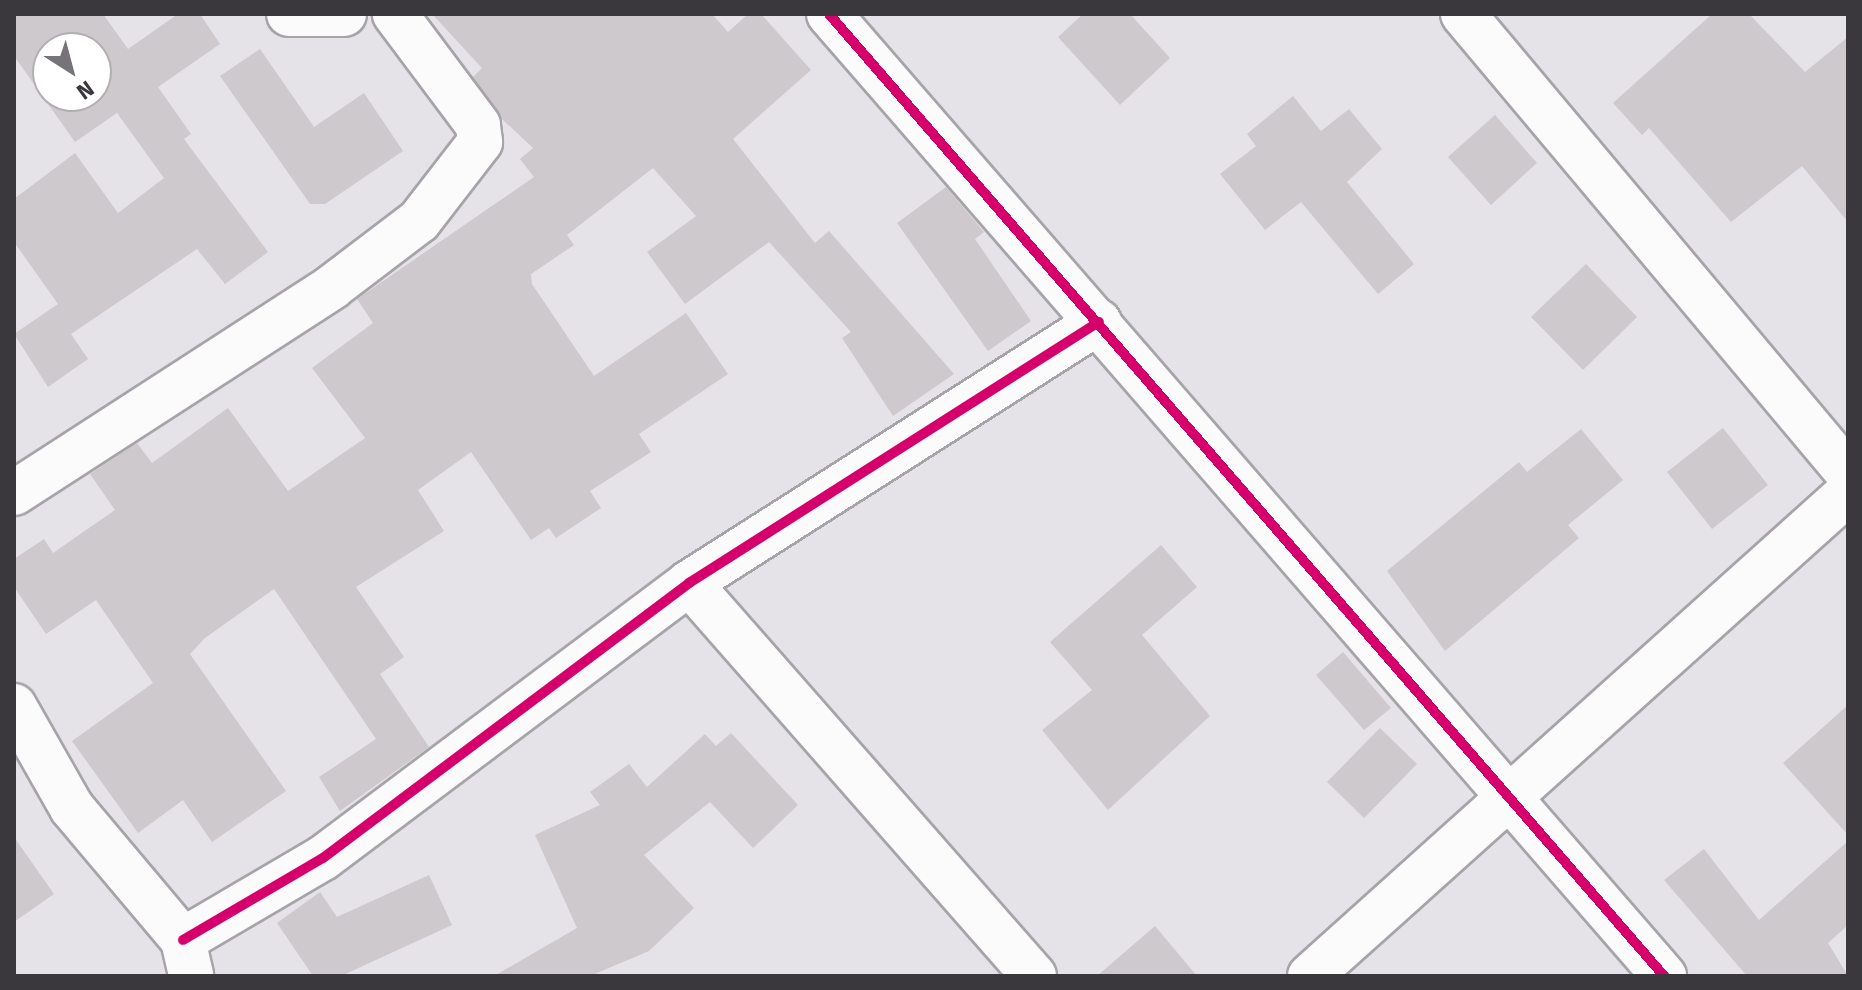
<!DOCTYPE html>
<style>
body{margin:0}
#map{position:relative;width:1862px;height:990px;overflow:hidden;background:#e5e2e8;font-family:"Fira Sans",sans-serif}
div>[style]{position:absolute}
[style*='--x']{left:calc(var(--x)*1px);top:calc(var(--y)*1px);width:calc(var(--w)*1px);rotate:calc(var(--a)*1deg)}
.building>*{inset:0;background:#cec9cc}
.roads{filter:drop-shadow(2px 0 #a7a4a9) drop-shadow(-2px 0 #a7a4a9) drop-shadow(0 2px #a7a4a9) drop-shadow(0 -2px #a7a4a9)}
.minor>*{height:44px;margin:-22px;padding:0 22px;transform-origin:22px;border-radius:22px;background:#fbfbfc}
.cycleway>*{height:10px;margin:-5px;padding:0 5px;transform-origin:5px;border-radius:5px;background:#d6006c}
span{translate:-50% -50%;white-space:nowrap;text-align:center;line-height:1.15;-webkit-text-stroke:8px #fff;paint-order:stroke}
.frame{position:absolute;inset:0;border:16px solid #3b383d;pointer-events:none}
.north{position:absolute;left:32px;top:32px;width:80px;height:80px;box-sizing:border-box;background:#fff;border:2px solid #b1afb1;border-radius:50%;rotate:144deg;font-size:22px;font-weight:700;line-height:32px;text-align:center;color:#3b383d}
.north::after{content:'';display:block;margin:auto;width:28px;height:36px;background:#767479;clip-path:polygon(50% 0,100% 100%,50% 72%,0 100%)}
</style>
<div id="map">
<div class="building">
<div style="clip-path:polygon(evenodd,14px 14px,103px 14px,128px 49px,178px 14px,200px 14px,220px 44px,158px 87px,191px 134px,184px 139px,268px 252px,225px 284px,197px 249px,71px 334px,88px 359px,48px 387px,14px 334px,58px 304px,14px 242px,14px 199px,75px 153px,118px 213px,164px 178px,117px 113px,75px 142px,14px 56px,14px 14px,48px 48px,96px 48px,96px 96px,48px 96px,48px 48px)"></div>
<div style="clip-path:polygon(432px 14px,712px 14px,728px 32px,748px 14px,761px 14px,811px 70px,733px 139px,815px 243px,829px 231px,954px 374px,893px 416px,842px 338px,851px 332px,769px 242px,685px 304px,647px 252px,696px 216px,653px 168px,567px 235px,574px 245px,531px 274px,532px 284px,594px 376px,686px 313px,728px 374px,639px 434px,651px 452px,590px 491px,601px 508px,556px 538px,549px 528px,531px 540px,471px 452px,418px 490px,444px 531px,356px 587px,404px 657px,380px 674px,429px 747px,340px 811px,319px 777px,376px 739px,274px 589px,205px 638px,190px 654px,286px 791px,212px 842px,183px 800px,138px 833px,72px 741px,153px 683px,96px 600px,46px 634px,14px 587px,14px 559px,44px 539px,53px 553px,115px 510px,90px 474px,137px 443px,152px 463px,228px 408px,288px 491px,365px 438px,312px 368px,373px 323px,357px 299px,534px 177px,520px 159px,533px 148px,502px 119px,473px 77px,482px 68px)"></div>
<div style="clip-path:polygon(1083px 14px,1130px 14px,1170px 58px,1120px 105px,1058px 37px)"></div>
<div style="clip-path:polygon(1712px 14px,1749px 14px,1805px 72px,1848px 37px,1848px 222px,1802px 166px,1731px 222px,1649px 128px,1642px 135px,1613px 103px)"></div>
<div style="clip-path:polygon(260px 49px,314px 127px,364px 93px,403px 151px,325px 204px,310px 204px,220px 76px)"></div>
<div style="clip-path:polygon(1293px 96px,1321px 131px,1349px 109px,1382px 149px,1347px 182px,1414px 264px,1378px 294px,1301px 202px,1265px 230px,1220px 174px,1256px 146px,1247px 134px)"></div>
<div style="clip-path:polygon(1495px 115px,1537px 163px,1491px 205px,1448px 157px)"></div>
<div style="clip-path:polygon(946px 187px,984px 232px,975px 239px,1031px 321px,988px 351px,897px 223px)"></div>
<div style="clip-path:polygon(1586px 264px,1637px 317px,1583px 370px,1531px 317px)"></div>
<div style="clip-path:polygon(1723px 428px,1768px 485px,1712px 529px,1667px 472px)"></div>
<div style="clip-path:polygon(1581px 429px,1623px 480px,1568px 525px,1579px 538px,1445px 651px,1387px 571px,1519px 462px,1527px 472px)"></div>
<div style="clip-path:polygon(1161px 545px,1197px 587px,1142px 635px,1210px 716px,1108px 810px,1042px 730px,1092px 690px,1050px 642px)"></div>
<div style="clip-path:polygon(1343px 652px,1391px 708px,1364px 730px,1316px 675px)"></div>
<div style="clip-path:polygon(1848px 705px,1848px 835px,1783px 763px)"></div>
<div style="clip-path:polygon(1380px 728px,1417px 764px,1364px 818px,1327px 782px)"></div>
<div style="clip-path:polygon(731px 733px,798px 805px,753px 848px,710px 802px,644px 855px,694px 908px,649px 951px,590px 976px,494px 976px,577px 928px,535px 835px,600px 805px,590px 792px,629px 764px,647px 787px,705px 734px,716px 746px)"></div>
<div style="clip-path:polygon(14px 837px,54px 894px,14px 922px)"></div>
<div style="clip-path:polygon(1848px 841px,1848px 925px,1828px 943px,1848px 976px,1747px 976px,1664px 880px,1704px 849px,1759px 920px)"></div>
<div style="clip-path:polygon(429px 875px,452px 925px,341px 976px,313px 976px,277px 923px,320px 892px,337px 917px)"></div>
<div style="clip-path:polygon(1155px 926px,1197px 976px,1097px 976px)"></div>
</div>
<div class="roads">
<div class="minor">
<div style="--x:289;--y:14;--w:55;--a:0"></div>
<div style="--x:829;--y:14;--w:1274;--a:49.04"></div>
<div style="--x:1463;--y:14;--w:599;--a:50.01"></div>
<div style="--x:14;--y:493;--w:379;--a:-32.9"></div>
<div style="--x:332;--y:287;--w:109;--a:-37.2"></div>
<div style="--x:419;--y:221;--w:100;--a:-52.3"></div>
<div style="--x:480;--y:142;--w:17;--a:-97"></div>
<div style="--x:478;--y:125;--w:139;--a:-126.8"></div>
<div style="--x:689;--y:583;--w:523;--a:48.72"></div>
<div style="--x:14;--y:706;--w:117;--a:60.4"></div>
<div style="--x:72;--y:808;--w:172;--a:49.9"></div>
<div style="--x:183;--y:940;--w:37;--a:77"></div>
<div style="--x:183;--y:940;--w:162;--a:-30.4"></div>
<div style="--x:323;--y:858;--w:458;--a:-36.9"></div>
<div style="--x:689;--y:583;--w:486;--a:-32.5"></div>
<div style="--x:1310;--y:976;--w:723;--a:-41.92"></div>
</div>
</div>
<div class="cycleway">
<div style="--x:829;--y:14;--w:1274;--a:49.04"></div>
<div style="--x:183;--y:940;--w:162;--a:-30.4"></div>
<div style="--x:323;--y:858;--w:458;--a:-36.9"></div>
<div style="--x:689;--y:583;--w:486;--a:-32.5"></div>
</div>
<div class="frame"></div>
<div class="north">N</div>
</div>
